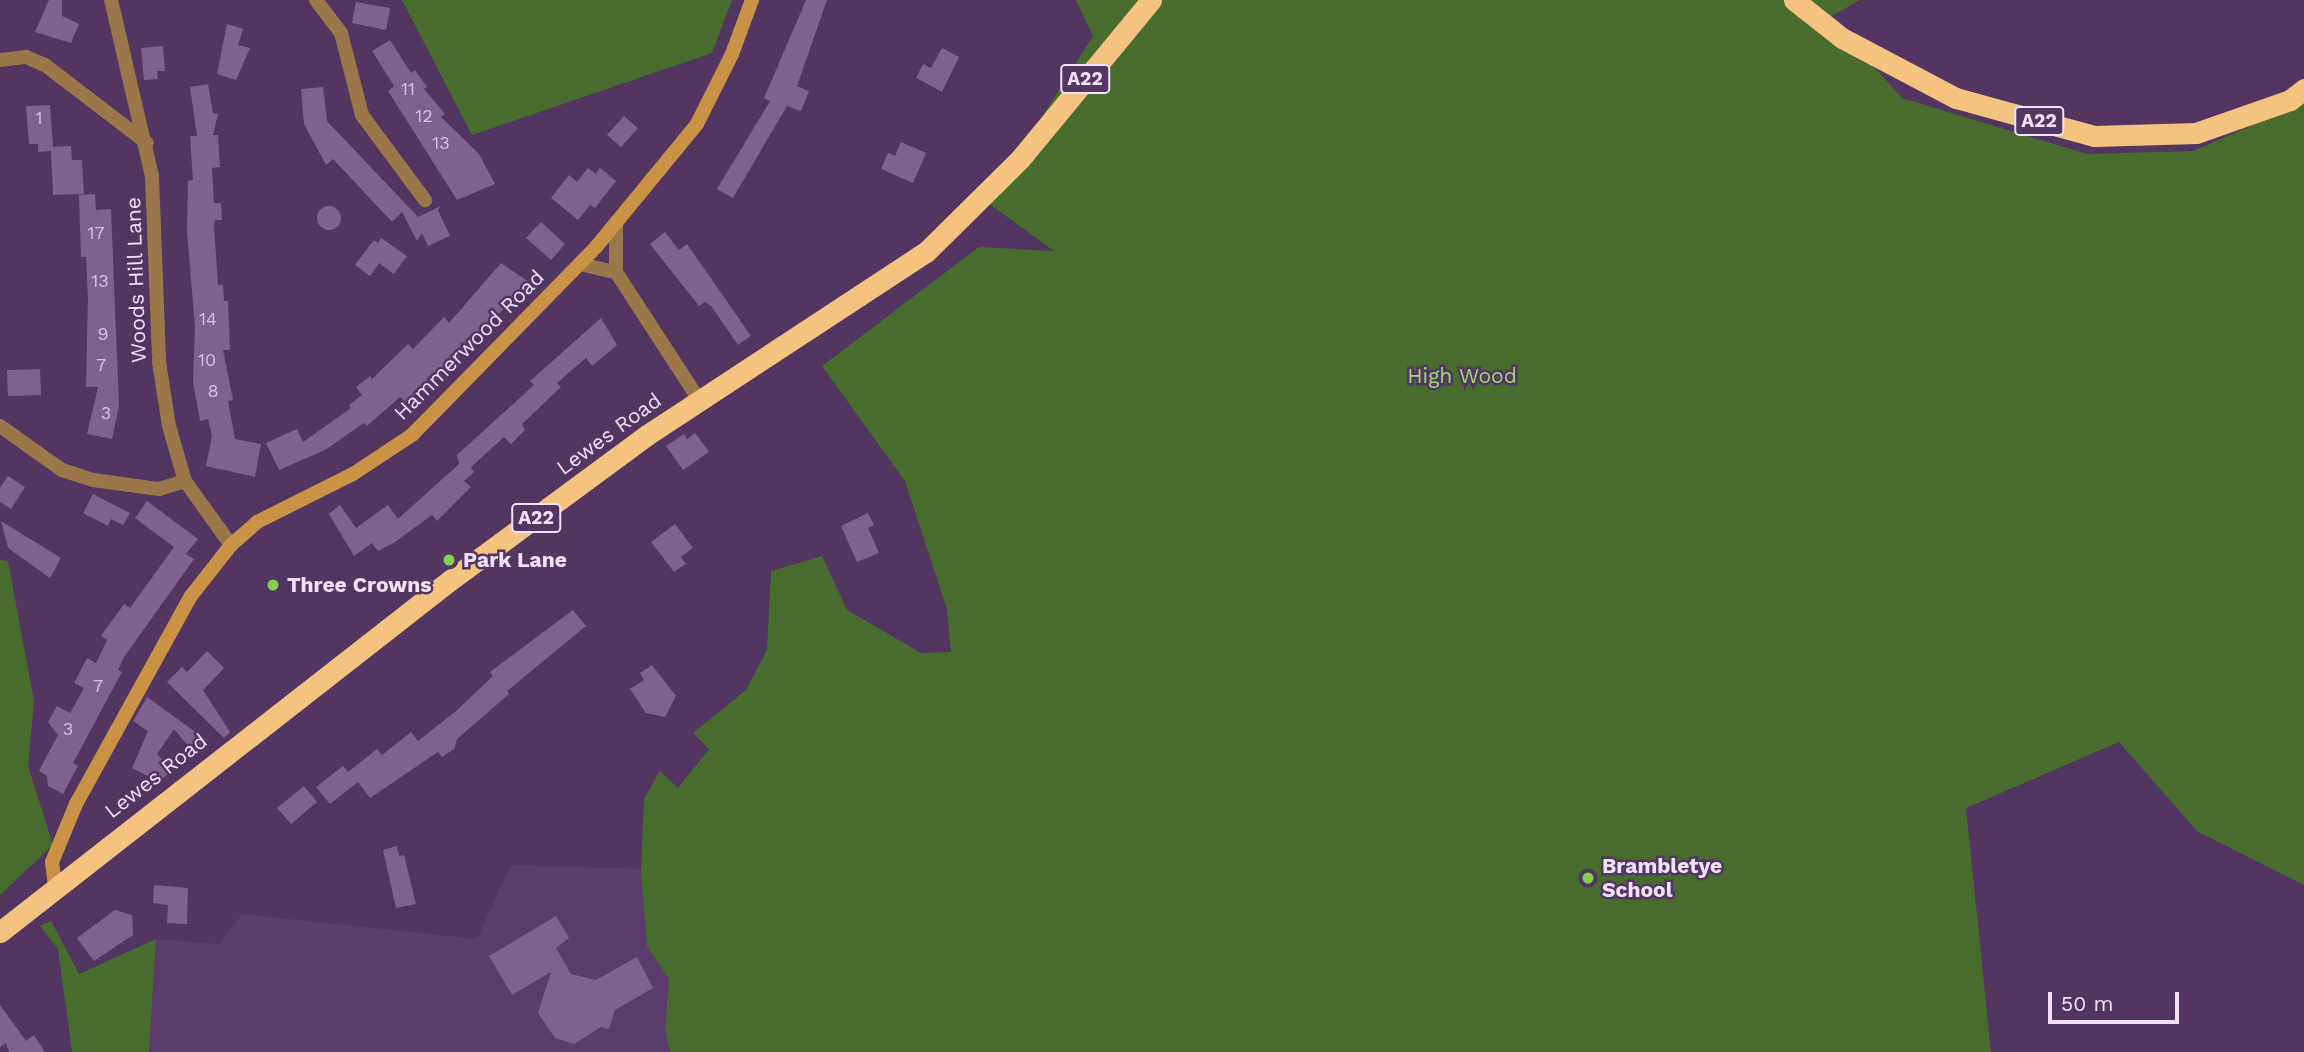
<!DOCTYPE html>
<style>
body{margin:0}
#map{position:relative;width:2304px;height:1052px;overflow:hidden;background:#523661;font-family:"Work Sans",sans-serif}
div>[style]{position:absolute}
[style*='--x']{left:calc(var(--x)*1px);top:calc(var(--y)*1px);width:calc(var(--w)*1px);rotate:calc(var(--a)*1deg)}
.built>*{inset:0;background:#5c3b6d}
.green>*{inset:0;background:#486c2d}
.building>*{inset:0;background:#7f608e}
.round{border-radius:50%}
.street>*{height:14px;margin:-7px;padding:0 7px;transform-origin:7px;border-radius:7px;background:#997749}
.secondary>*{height:14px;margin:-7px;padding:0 7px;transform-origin:7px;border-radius:7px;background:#c99244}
.highway>*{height:21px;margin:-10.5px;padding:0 10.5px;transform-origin:10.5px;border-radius:10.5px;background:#f5c380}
.dots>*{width:19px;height:19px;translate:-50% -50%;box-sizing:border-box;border:4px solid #523661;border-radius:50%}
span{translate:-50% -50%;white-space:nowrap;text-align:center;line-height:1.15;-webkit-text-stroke:5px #523661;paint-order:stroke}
.number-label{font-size:18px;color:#d4c1e0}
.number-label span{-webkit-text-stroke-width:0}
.shield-label span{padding:2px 5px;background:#523661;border:2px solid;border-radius:5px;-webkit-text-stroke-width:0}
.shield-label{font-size:19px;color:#f1e1fb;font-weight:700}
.street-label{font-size:21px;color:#f1e1fb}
.park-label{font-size:21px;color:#9fd979}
.poi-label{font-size:21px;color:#f1e1fb;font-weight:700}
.left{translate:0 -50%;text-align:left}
.scale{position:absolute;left:2048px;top:992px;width:131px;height:32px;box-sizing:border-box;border:4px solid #f1e1fb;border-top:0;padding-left:9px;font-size:21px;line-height:24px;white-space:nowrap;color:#f1e1fb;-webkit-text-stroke:5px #523661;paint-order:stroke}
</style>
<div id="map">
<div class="built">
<div style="clip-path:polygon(511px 865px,676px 870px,758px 1052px,149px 1052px,156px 939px,220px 944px,242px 914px,477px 939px)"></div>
</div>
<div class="green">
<div style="clip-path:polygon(402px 0,732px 0,712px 53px,472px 135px)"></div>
<div style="clip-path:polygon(1076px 0,1860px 0,1830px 17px,1902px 98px,2087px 154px,2193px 151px,2304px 103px,2304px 885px,2197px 831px,2119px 742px,1966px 808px,1991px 1052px,670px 1052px,665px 1030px,669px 979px,647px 946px,641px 871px,644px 799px,660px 771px,678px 788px,709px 749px,693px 733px,746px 690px,767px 650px,771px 571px,822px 556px,847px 610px,921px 653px,951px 652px,947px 609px,905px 481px,822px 366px,979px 247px,1054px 251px,988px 203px,1093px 36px)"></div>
<div style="clip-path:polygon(0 560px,8px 561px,34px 701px,28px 766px,53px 845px,0 895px)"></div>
<div style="clip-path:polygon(51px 921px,79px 974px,156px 939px,149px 1052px,72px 1052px,58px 949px,40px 926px)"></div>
</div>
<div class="building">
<div style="clip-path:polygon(49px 0,62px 0,62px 16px,79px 24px,71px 43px,35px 32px)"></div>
<div style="clip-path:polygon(806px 0,827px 0,797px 86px,809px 91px,801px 111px,787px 106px,733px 198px,717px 189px,770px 101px,764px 98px)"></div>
<div style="clip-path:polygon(356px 2px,390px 8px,386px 30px,352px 23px)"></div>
<div style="clip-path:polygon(227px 24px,243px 29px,238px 45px,250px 48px,236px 80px,217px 74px)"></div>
<div style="clip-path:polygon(390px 40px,411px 73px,415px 70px,427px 87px,424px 89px,445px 114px,441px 117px,479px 154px,495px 184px,457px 200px,388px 91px,394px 86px,372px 51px)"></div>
<div style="clip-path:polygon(163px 46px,165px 71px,157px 71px,158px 79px,144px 80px,141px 48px)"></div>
<div style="clip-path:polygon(942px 48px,959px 57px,942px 92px,916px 78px,923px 64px,931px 68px)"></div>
<div style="clip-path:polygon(208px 84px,213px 113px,218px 114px,213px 135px,218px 135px,220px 167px,212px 168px,214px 203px,221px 203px,222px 220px,215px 220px,214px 226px,218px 285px,223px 285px,224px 301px,228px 301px,230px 350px,223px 350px,233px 400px,228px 401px,235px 439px,261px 444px,255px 477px,206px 466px,212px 436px,208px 419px,200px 421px,193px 382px,195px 327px,187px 231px,188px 181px,193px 180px,190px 136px,197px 136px,190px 87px)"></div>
<div style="clip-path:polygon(323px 87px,327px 121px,418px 217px,441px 206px,438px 210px,450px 236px,428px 246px,422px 233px,417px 241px,402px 212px,392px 222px,333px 159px,326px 165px,304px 124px,301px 89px)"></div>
<div style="clip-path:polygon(50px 105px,53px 147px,71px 146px,72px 160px,82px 160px,84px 194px,53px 195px,51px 151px,38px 152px,38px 144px,29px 144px,26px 106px)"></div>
<div style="clip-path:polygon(624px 116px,638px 128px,621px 147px,607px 135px)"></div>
<div style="clip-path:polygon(901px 142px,926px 153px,913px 183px,881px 169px,888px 153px,895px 156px)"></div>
<div style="clip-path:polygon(588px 168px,596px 174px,600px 168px,616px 181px,595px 208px,590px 205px,578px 220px,551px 198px,569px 175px,577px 182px)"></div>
<div style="clip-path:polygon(95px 194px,96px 210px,111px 209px,119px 406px,112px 439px,87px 434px,98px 387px,86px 387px,88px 299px,86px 257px,81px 257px,79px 195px)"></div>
<div class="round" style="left:317px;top:206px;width:24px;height:24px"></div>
<div style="clip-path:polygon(541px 222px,565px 244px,551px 260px,526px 238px)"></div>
<div style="clip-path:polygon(665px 232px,679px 250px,687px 244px,751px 336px,738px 345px,711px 306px,705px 302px,699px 306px,650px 244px)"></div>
<div style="clip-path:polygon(381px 238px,407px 256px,394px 274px,379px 263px,370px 276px,355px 265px,374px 240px,378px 243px)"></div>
<div style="clip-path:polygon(501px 263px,529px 282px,433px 384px,408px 406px,400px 397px,367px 426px,364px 423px,325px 450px,279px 470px,266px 443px,297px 429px,303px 442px,351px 408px,349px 405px,362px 395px,356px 387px,370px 376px,372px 379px,408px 344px,413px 349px,444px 317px,449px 323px)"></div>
<div style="clip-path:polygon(601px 318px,617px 345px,592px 366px,586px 358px,557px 383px,561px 387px,522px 424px,525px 430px,511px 444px,504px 437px,471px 467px,474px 472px,464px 481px,471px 487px,437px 521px,432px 515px,395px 542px,378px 551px,372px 543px,354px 556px,329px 514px,340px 505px,356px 528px,388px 505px,398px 519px,459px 464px,457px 455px,534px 385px,530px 381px)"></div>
<div style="clip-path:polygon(40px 369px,41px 395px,8px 396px,7px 370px)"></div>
<div style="clip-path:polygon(695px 433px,709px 452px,683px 470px,666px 446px,684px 434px,687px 439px)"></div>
<div style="clip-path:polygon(8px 476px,25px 487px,11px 509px,0 502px,0 488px)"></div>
<div style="clip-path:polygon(93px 494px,130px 513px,123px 525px,111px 519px,108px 526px,83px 513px)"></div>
<div style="clip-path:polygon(147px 501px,198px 539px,186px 554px,194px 559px,124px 657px,118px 670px,122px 672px,73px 763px,78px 766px,63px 794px,48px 786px,47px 776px,39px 771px,58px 735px,48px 722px,57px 706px,70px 713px,84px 688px,74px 683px,87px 658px,96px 663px,107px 640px,101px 636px,124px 604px,130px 608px,174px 547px,135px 518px)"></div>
<div style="clip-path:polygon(868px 513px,874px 525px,868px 528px,879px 553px,857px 562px,841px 526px)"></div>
<div style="clip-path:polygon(1px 521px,61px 558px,50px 578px,8px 548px)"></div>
<div style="clip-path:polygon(675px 524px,693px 548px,681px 557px,686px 564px,674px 572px,651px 542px)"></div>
<div style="clip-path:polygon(573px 610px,586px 626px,507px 691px,509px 694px,457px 739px,454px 749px,442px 757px,438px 752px,370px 798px,358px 782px,330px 804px,316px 787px,343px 766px,348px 772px,377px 749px,382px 755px,411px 732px,418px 741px,456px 711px,493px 676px,490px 672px)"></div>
<div style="clip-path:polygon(207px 651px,224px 668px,203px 690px,230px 732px,224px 738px,167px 682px,182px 667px,187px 672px)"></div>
<div style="clip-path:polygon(652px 665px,676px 696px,665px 717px,646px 713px,630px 689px,644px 680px,640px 673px)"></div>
<div style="clip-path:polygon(147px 697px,208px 741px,193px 752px,174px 729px,157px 754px,172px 770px,159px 782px,132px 768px,148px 731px,133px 721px)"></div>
<div style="clip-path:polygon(304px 786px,317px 802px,291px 824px,277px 808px)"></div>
<div style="clip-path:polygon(397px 846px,399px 856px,404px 855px,416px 904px,396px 908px,383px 850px)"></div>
<div style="clip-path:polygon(154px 885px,188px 888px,187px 924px,167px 923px,168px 905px,153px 903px)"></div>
<div style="clip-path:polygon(115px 910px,132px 915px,133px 935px,94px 961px,77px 938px)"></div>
<div style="clip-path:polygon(556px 916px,569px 938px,556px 948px,571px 974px,596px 980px,637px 957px,653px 988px,615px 1010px,609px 1029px,601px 1027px,574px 1044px,555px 1038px,538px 1013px,551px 972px,512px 995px,489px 956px)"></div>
<div style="clip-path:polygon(0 1005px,26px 1041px,34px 1035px,45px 1052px,9px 1052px,6px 1043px,0 1047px)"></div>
</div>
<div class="street">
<div style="--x:111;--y:0;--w:181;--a:76.9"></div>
<div style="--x:152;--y:176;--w:186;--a:87.8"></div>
<div style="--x:159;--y:362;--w:65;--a:81.1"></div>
<div style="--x:169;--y:426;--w:57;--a:73.8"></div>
<div style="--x:185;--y:481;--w:79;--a:54.3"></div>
<div style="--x:316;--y:0;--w:41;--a:52.9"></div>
<div style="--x:341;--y:33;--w:85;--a:75.6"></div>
<div style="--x:362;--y:115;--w:106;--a:53.5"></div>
<div style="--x:0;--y:60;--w:26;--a:-7"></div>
<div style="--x:26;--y:57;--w:21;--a:23"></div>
<div style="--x:45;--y:65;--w:128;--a:37.4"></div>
<div style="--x:580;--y:264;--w:37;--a:13"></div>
<div style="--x:616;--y:272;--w:47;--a:-90"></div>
<div style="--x:616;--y:272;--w:153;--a:57"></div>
<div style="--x:0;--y:426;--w:76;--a:35.4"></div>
<div style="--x:62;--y:470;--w:33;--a:18"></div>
<div style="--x:93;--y:480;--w:67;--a:7.8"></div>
<div style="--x:159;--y:489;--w:27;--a:-17"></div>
</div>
<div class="secondary">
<div style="--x:55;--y:886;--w:24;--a:-97"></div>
<div style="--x:52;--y:862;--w:63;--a:-67.5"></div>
<div style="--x:76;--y:804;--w:238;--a:-61.1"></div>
<div style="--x:191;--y:596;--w:65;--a:-51.9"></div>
<div style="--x:231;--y:545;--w:35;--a:-41"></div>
<div style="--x:257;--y:522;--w:107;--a:-26.6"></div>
<div style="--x:353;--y:474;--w:71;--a:-33.5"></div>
<div style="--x:412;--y:435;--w:263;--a:-45.6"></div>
<div style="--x:596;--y:247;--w:159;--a:-50.6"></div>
<div style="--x:697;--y:124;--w:78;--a:-63.4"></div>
<div style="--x:732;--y:54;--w:58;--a:-69.7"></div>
</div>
<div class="highway">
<div style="--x:1794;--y:0;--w:61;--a:38.4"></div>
<div style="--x:1842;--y:38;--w:129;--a:27.8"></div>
<div style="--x:1956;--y:98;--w:143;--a:15.4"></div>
<div style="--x:2094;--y:136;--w:102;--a:-1.7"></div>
<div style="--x:2196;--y:133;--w:100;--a:-19.3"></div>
<div style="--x:2290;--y:100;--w:18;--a:-38"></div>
<div style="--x:0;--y:932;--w:570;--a:-38.02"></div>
<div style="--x:449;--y:581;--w:246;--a:-36.4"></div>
<div style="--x:647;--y:435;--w:334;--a:-33.3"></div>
<div style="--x:926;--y:252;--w:132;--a:-44.7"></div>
<div style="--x:1020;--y:159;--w:206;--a:-50.5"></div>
</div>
<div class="dots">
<div style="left:449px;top:560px;background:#86cf4c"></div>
<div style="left:273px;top:585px;background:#86cf4c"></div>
<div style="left:1588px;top:878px;background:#86cf4c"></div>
</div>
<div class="number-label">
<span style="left:408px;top:89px">11</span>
<span style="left:424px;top:116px">12</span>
<span style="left:39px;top:118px">1</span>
<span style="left:441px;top:143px">13</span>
<span style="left:96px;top:233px">17</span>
<span style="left:100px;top:281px">13</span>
<span style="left:208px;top:319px">14</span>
<span style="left:103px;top:334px">9</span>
<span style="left:207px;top:360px">10</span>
<span style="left:101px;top:365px">7</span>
<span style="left:213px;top:391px">8</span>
<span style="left:106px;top:413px">3</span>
<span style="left:98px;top:686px">7</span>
<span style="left:68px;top:729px">3</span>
</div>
<div class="shield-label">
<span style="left:1085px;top:79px">A22</span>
<span style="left:2039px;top:121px">A22</span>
<span style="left:536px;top:518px">A22</span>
</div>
<div class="street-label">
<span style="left:136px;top:280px;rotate:-92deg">Woods Hill Lane</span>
<span style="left:469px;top:345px;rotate:-45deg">Hammerwood Road</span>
<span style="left:609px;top:434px;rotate:-36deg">Lewes Road</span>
<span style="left:156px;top:776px;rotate:-38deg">Lewes Road</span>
</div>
<div class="park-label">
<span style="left:1462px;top:376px">High Wood</span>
</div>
<div class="poi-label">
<span class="left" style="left:463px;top:560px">Park Lane</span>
<span class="left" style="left:287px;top:585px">Three Crowns</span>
<span class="left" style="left:1602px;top:878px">Brambletye<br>School</span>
</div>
<div class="scale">50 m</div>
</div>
